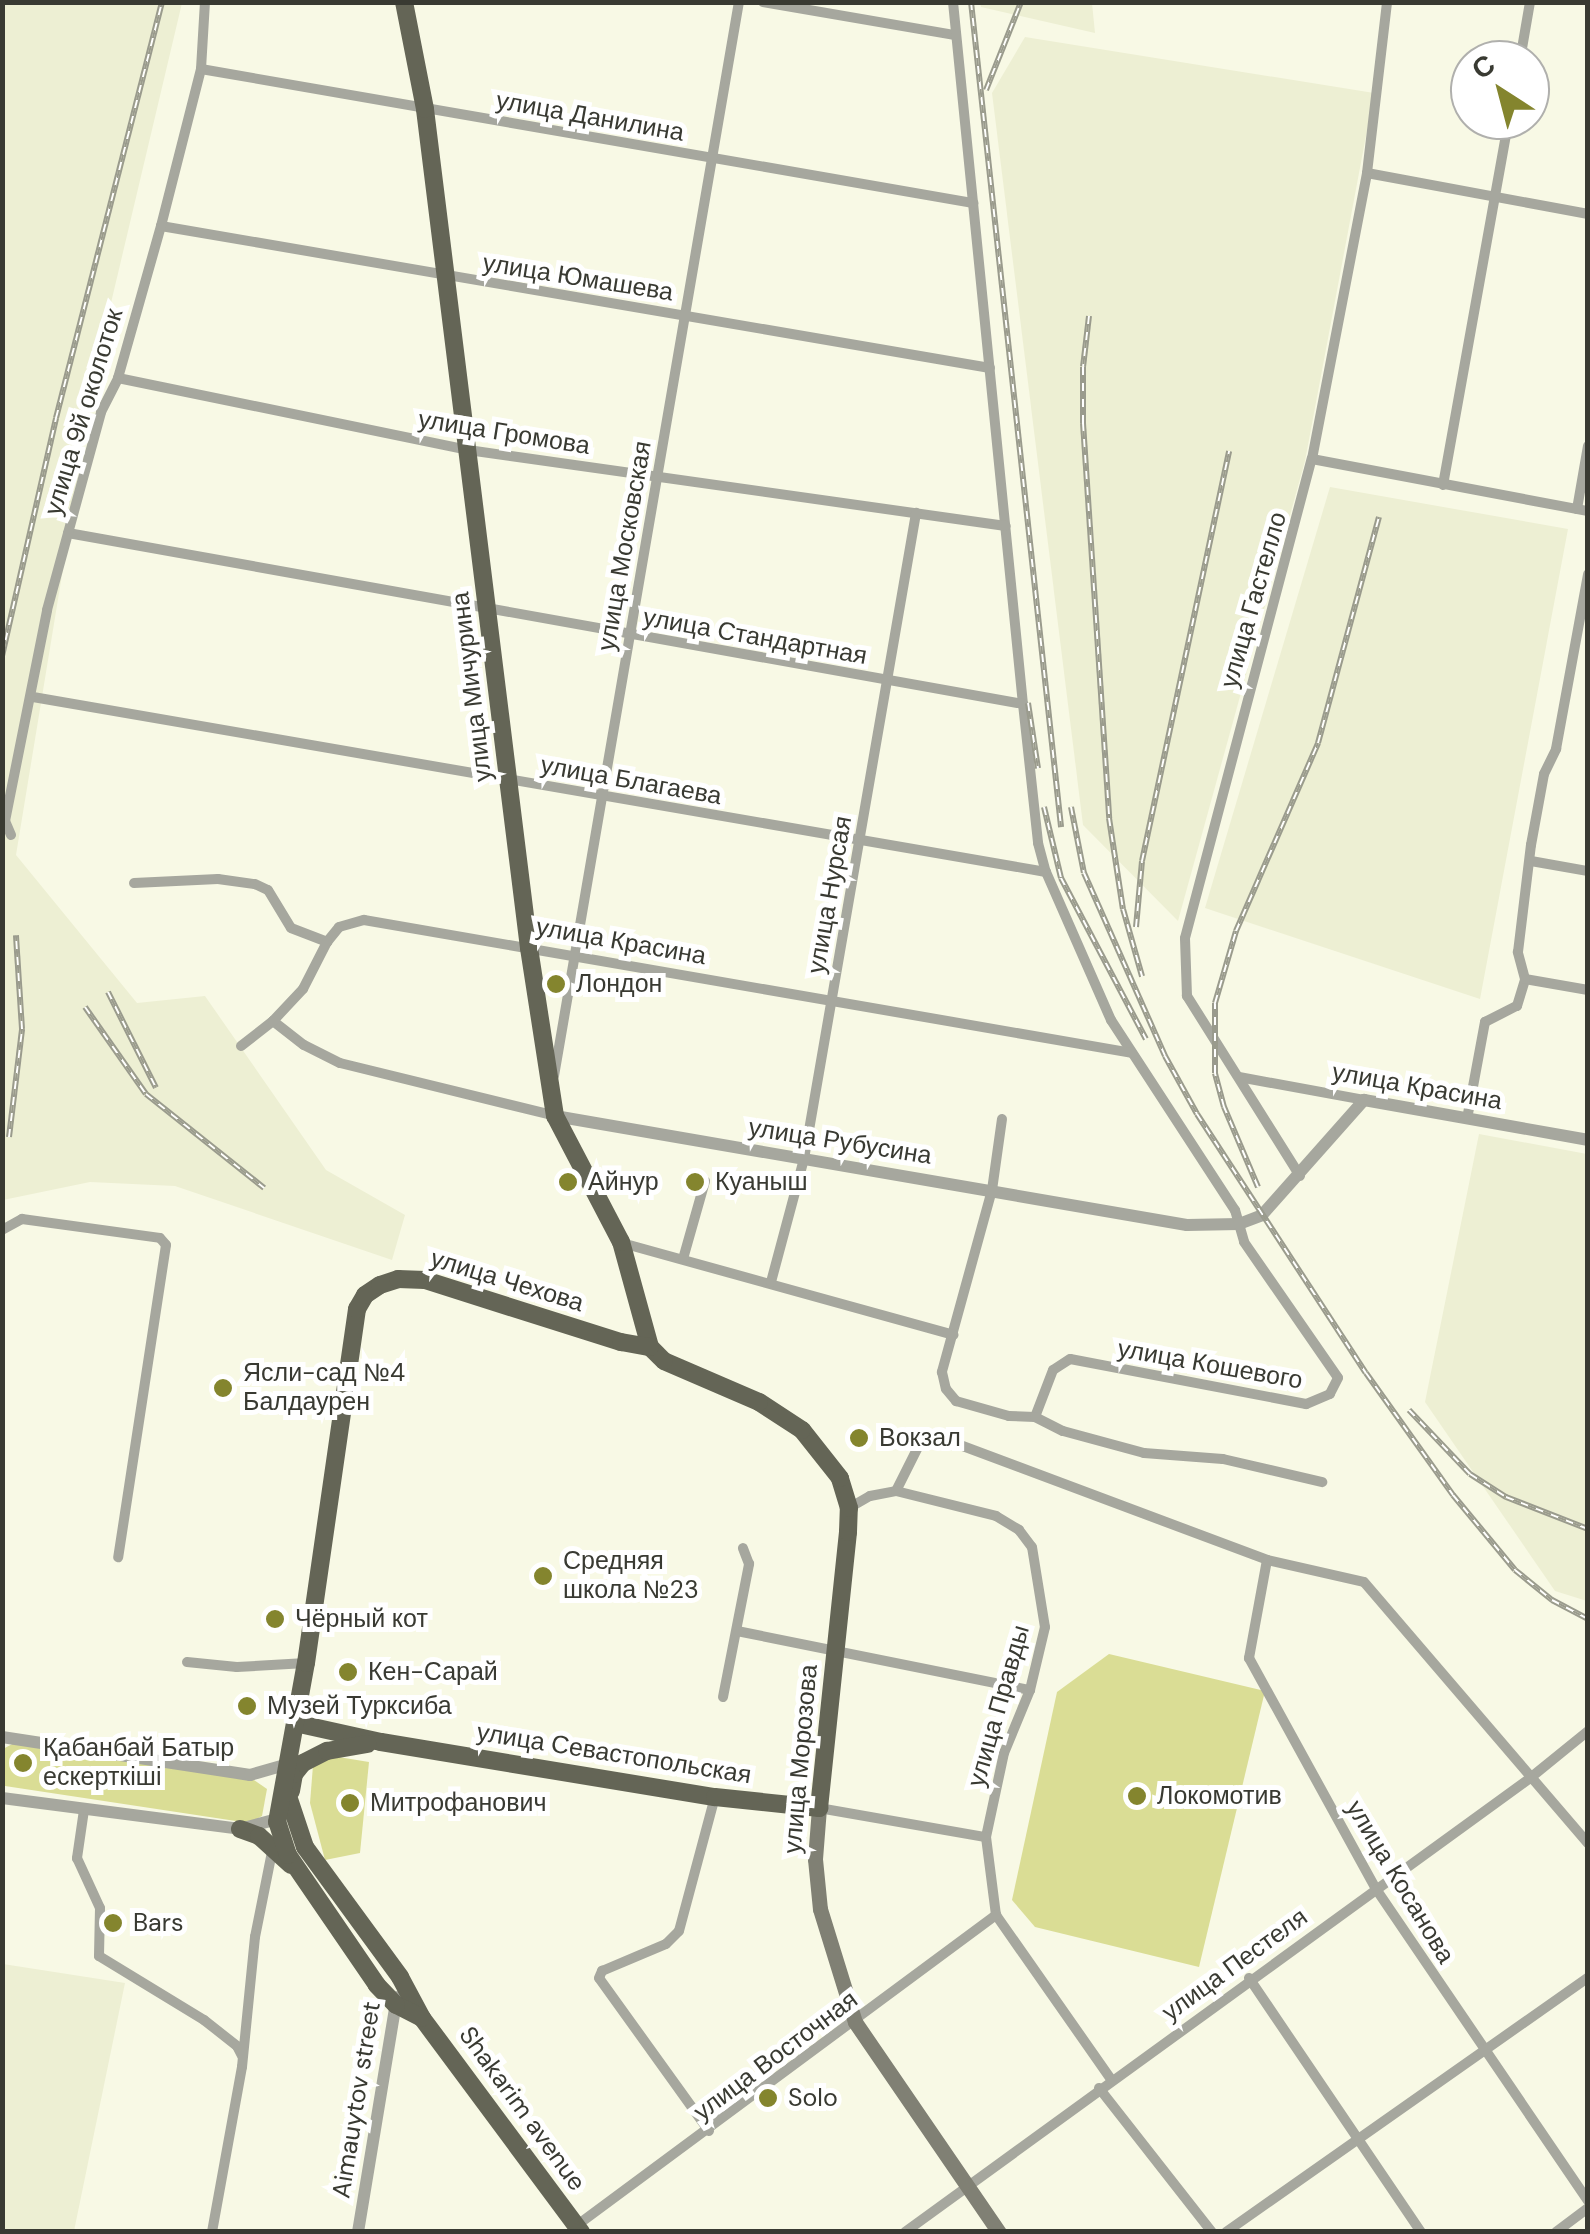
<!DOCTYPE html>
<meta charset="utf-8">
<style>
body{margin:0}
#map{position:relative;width:1590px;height:2234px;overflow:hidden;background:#f8f9e5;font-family:"DM Sans",sans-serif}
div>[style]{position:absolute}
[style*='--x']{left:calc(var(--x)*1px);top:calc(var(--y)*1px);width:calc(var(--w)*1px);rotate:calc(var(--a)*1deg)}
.built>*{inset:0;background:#edefd3}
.green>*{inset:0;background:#dadd95}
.minor>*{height:10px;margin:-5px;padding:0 5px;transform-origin:5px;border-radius:5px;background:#a6a79e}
.tertiary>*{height:12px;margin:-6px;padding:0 6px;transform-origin:6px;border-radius:6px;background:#a6a79e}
.secondary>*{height:15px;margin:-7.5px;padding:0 7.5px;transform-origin:7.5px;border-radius:7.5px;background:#808074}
.primary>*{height:18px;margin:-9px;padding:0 9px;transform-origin:9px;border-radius:9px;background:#646556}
.rail>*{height:6px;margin-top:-3px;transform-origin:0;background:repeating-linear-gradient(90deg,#fff 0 8px,#9a9b8d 0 16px);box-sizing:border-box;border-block:2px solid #9a9b8d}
.dots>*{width:28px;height:28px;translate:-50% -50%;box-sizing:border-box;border:5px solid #fff;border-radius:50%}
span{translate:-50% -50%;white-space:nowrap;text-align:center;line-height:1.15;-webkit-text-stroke:10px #fff;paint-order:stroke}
.street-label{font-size:25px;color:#393a32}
.poi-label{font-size:25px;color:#393a32}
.left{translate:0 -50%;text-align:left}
.frame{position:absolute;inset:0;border:5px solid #393a32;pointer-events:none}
.north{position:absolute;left:1450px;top:40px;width:100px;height:100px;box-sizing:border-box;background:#fff;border:2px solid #b0b0ad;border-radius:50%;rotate:324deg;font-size:28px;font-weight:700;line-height:40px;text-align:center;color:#393a32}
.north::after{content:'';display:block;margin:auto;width:35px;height:45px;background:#84852e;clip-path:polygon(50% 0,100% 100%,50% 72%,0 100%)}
</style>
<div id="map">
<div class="built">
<div style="clip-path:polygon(3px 3px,182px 3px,97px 362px,16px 855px,137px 1003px,205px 996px,326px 1170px,405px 1215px,392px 1260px,175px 1186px,90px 1182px,3px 1200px)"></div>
<div style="clip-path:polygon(980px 3px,1092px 3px,1095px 33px,981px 7px)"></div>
<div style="clip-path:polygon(1025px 37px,1374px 93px,1305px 461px,1178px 921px,1083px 825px,992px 93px)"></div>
<div style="clip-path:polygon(1330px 487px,1568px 529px,1480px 999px,1205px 908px)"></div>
<div style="clip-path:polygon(1479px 1134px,1587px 1154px,1587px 1601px,1555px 1591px,1425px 1402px)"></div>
<div style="clip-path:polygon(3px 1964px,125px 1983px,74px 2231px,3px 2231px)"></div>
</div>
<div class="green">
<div style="clip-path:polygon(1109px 1654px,1265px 1691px,1199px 1967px,1035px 1927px,1012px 1900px,1057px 1692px)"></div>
<div style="clip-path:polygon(16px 1742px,254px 1780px,267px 1789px,262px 1816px,249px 1823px,5px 1786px,3px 1749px)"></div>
<div style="clip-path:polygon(314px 1753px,369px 1762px,360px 1853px,325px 1860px,310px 1803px)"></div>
</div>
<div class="minor">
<div style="--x:763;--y:2;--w:195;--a:9.8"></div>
<div style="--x:953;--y:2;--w:705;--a:84.31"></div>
<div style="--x:1023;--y:704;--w:140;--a:83.8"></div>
<div style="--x:1038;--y:843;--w:30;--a:75"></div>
<div style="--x:1046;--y:872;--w:162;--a:66.3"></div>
<div style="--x:1111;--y:1020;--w:227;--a:56.9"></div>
<div style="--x:1235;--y:1210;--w:33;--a:74"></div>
<div style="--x:1244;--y:1242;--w:165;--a:55.3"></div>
<div style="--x:1338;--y:1378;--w:18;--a:117"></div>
<div style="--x:1330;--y:1394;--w:26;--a:157"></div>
<div style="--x:1306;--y:1404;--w:240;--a:-169.2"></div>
<div style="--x:1070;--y:1359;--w:20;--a:147"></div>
<div style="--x:1053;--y:1370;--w:50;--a:111"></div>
<div style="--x:1520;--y:60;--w:59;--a:-80.2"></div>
<div style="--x:201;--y:69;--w:784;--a:9.85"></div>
<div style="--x:1367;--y:173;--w:225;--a:10.5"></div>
<div style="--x:161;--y:226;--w:841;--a:9.72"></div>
<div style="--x:118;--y:378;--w:357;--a:11.6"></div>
<div style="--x:468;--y:450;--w:543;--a:8.04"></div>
<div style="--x:1312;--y:459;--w:281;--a:10.7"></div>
<div style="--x:1443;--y:485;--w:371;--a:-79.8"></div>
<div style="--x:1577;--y:509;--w:64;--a:-80.1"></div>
<div style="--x:68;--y:533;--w:970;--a:10.15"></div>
<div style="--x:33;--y:697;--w:1028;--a:9.8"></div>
<div style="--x:11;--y:835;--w:15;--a:-113"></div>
<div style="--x:5;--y:821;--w:215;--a:-78.7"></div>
<div style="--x:47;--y:610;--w:205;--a:-74.7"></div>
<div style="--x:101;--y:412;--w:38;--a:-63"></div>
<div style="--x:118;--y:378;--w:158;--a:-74.2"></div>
<div style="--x:161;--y:226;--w:162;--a:-75.7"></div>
<div style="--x:201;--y:69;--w:67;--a:-86.6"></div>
<div style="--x:1531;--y:861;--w:58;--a:10"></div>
<div style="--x:134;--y:883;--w:84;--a:-2.7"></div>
<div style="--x:218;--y:879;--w:37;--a:8"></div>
<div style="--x:255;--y:884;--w:14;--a:25"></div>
<div style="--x:268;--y:890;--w:44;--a:58.8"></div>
<div style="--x:291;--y:928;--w:39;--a:21"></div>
<div style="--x:327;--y:942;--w:19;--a:-51"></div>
<div style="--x:339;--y:927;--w:26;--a:-16"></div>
<div style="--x:364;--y:920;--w:779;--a:9.82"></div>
<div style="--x:1525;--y:979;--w:64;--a:9.9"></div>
<div style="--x:273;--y:1021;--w:39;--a:38"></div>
<div style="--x:304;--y:1045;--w:40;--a:26.6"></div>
<div style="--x:340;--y:1063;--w:221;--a:13.8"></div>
<div style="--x:241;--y:1046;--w:41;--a:-38"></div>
<div style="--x:273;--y:1021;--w:44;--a:-46.8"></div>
<div style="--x:303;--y:989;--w:53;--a:-62.9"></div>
<div style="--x:554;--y:1076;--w:1090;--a:-80.23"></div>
<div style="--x:1239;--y:1077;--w:127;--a:10.4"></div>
<div style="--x:1002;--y:1119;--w:72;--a:98"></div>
<div style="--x:992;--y:1190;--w:189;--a:105.4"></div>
<div style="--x:942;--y:1372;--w:17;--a:77"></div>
<div style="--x:946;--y:1389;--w:16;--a:50"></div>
<div style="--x:956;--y:1401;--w:55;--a:15.8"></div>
<div style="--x:1009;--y:1416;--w:26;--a:2"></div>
<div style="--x:1035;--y:1417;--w:31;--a:27"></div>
<div style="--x:1063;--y:1431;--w:84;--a:15.2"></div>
<div style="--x:1144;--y:1453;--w:79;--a:4.3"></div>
<div style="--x:1223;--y:1459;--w:102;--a:13.1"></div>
<div style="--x:1467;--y:1119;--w:99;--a:-79.5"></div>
<div style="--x:1485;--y:1022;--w:36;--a:-27"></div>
<div style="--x:1517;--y:1006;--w:28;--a:-73"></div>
<div style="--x:1525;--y:979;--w:28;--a:-105"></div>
<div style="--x:1518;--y:952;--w:108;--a:-83.1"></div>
<div style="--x:1531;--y:845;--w:72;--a:-79.6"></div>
<div style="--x:1544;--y:774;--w:28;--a:-64"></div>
<div style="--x:1556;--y:749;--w:178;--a:-79.6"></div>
<div style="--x:1300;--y:1176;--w:213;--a:-122.1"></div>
<div style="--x:1187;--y:996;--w:58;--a:-92"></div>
<div style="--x:1185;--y:938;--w:496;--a:-75.2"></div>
<div style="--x:1312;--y:459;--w:291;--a:-79.1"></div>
<div style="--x:1367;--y:173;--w:172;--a:-83.3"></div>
<div style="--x:2;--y:1230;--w:23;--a:-29"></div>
<div style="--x:22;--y:1219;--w:139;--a:7.8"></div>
<div style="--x:160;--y:1238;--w:9;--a:49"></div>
<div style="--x:166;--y:1245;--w:316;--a:98.7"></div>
<div style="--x:622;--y:1243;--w:344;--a:15.5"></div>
<div style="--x:683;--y:1259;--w:81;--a:-74.2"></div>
<div style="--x:771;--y:1282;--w:127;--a:-75"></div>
<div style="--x:804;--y:1159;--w:656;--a:-80.16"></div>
<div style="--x:896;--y:1491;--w:49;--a:-63.4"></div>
<div style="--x:918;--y:1447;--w:17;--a:-31"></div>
<div style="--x:933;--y:1438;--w:19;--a:12"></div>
<div style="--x:952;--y:1442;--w:336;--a:20.5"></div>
<div style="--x:1267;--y:1560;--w:99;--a:12.8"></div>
<div style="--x:1364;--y:1582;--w:344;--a:49.4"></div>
<div style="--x:849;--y:1508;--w:24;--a:-30"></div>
<div style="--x:870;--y:1496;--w:26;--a:-11"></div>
<div style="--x:896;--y:1491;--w:103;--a:14"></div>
<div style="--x:996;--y:1516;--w:27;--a:31"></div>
<div style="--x:1019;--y:1530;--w:21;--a:53"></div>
<div style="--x:1032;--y:1547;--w:81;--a:80.8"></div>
<div style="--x:1045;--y:1627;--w:65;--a:103.4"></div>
<div style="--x:1030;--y:1690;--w:68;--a:112.4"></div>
<div style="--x:1004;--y:1753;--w:86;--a:102.1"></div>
<div style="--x:986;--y:1837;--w:79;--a:82.7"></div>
<div style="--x:996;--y:1915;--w:200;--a:55"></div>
<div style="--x:1267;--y:1560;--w:100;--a:100.4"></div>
<div style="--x:1249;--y:1658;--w:264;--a:61.2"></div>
<div style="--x:1376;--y:1889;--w:377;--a:55.8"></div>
<div style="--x:737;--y:1631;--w:299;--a:11.4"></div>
<div style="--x:187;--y:1662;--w:50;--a:5.7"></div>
<div style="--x:237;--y:1667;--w:69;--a:-3.3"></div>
<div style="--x:723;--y:1697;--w:136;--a:-78.9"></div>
<div style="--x:749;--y:1564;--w:17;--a:-111"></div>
<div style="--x:819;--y:1808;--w:169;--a:9.9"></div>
<div style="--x:84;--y:1810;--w:49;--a:98.3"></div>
<div style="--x:77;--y:1858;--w:55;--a:65.3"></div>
<div style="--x:100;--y:1908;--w:48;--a:91.2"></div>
<div style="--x:99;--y:1956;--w:123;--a:31.4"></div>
<div style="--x:204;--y:2020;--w:42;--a:38.2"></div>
<div style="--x:237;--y:2046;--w:11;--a:63"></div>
<div style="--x:1249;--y:1978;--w:307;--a:55.9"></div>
<div style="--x:1099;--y:2088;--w:183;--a:51.9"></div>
<div style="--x:709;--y:2131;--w:188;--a:-125.7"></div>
<div style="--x:599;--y:1978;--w:8;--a:-67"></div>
<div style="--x:602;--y:1971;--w:69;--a:-22.9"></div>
<div style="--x:666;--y:1944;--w:18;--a:-45"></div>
<div style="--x:679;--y:1931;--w:139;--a:-75"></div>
<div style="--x:576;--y:2226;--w:523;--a:-36.52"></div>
<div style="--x:212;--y:2232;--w:168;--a:-79.7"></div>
<div style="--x:242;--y:2067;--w:131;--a:-84.3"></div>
<div style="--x:255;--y:1937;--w:92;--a:-78.7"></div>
<div style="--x:905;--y:2232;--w:771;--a:-35.98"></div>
<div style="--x:1529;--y:1779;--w:76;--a:-39.1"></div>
<div style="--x:1226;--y:2232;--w:442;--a:-35.1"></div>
<div style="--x:1556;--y:2232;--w:40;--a:-37"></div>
</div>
<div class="tertiary">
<div style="--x:555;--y:1116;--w:641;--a:9.79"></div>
<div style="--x:1187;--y:1225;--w:52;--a:-1.1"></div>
<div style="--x:1239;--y:1224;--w:25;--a:-21"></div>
<div style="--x:1262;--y:1215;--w:154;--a:-48.4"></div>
<div style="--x:1364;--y:1100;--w:228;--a:10.1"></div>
<div style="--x:2;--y:1737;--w:251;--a:8.7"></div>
<div style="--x:250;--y:1775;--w:37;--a:-16"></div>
<div style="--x:2;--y:1798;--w:240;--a:7.4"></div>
<div style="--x:240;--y:1829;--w:42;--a:-15"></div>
<div style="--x:358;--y:2232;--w:238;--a:-80.6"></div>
</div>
<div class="secondary">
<div style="--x:819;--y:1808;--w:51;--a:94.5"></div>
<div style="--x:815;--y:1859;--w:50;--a:84.3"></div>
<div style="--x:820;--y:1909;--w:118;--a:72.8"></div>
<div style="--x:855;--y:2022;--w:255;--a:55.6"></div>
</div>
<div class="primary">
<div style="--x:295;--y:1723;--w:88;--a:12.5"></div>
<div style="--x:381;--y:1742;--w:338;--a:9.4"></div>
<div style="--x:715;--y:1797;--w:105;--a:6"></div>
<div style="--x:819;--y:1808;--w:278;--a:-84"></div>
<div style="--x:848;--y:1532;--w:24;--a:-88"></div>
<div style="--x:849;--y:1508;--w:31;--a:-107"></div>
<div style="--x:840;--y:1478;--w:61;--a:-128.4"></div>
<div style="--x:802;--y:1430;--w:51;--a:-146.9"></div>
<div style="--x:759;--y:1402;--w:103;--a:-156.7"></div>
<div style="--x:664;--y:1361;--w:20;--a:-135"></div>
<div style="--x:650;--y:1347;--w:109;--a:-105.4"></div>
<div style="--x:621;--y:1242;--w:142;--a:-117.6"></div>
<div style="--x:555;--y:1116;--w:170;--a:-98.8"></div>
<div style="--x:529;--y:948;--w:845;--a:-97.07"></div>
<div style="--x:425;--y:109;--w:109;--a:-101.1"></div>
<div style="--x:286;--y:1790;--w:60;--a:71.6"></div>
<div style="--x:305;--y:1847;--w:161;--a:53.8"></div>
<div style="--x:400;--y:1977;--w:47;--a:61.8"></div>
<div style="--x:422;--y:2018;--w:267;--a:53.4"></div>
<div style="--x:291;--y:1791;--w:17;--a:-80"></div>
<div style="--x:294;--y:1774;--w:14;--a:-51"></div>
<div style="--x:303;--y:1763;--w:27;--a:-27"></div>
<div style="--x:327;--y:1751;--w:41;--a:-9.9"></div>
<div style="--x:240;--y:1829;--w:20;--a:20"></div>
<div style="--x:259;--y:1836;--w:43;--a:42.2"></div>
<div style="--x:422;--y:2018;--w:29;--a:-153"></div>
<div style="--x:396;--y:2005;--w:28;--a:-134"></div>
<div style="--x:377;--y:1985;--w:158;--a:-124.4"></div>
<div style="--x:288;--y:1855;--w:35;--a:-108"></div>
<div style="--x:277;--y:1822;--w:162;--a:-79.7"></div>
<div style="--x:306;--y:1663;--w:358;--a:-81.8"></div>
<div style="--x:357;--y:1309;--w:16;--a:-60"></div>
<div style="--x:365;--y:1295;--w:18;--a:-34"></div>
<div style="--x:380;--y:1285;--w:19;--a:-18"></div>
<div style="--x:398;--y:1279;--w:27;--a:2"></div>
<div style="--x:425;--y:1280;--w:206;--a:17.6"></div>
<div style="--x:621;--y:1342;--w:29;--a:10"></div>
</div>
<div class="rail">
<div style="--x:971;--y:2;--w:830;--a:83.77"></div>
<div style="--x:986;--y:90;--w:95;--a:-68.3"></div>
<div style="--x:1089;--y:316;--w:51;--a:96.7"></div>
<div style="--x:1083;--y:367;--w:56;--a:90"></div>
<div style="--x:1083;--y:423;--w:396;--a:86.2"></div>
<div style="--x:1109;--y:818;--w:92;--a:81.3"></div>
<div style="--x:1123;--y:909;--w:70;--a:74.2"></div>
<div style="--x:2;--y:656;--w:244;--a:-77.2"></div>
<div style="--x:56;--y:418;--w:429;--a:-75.7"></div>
<div style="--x:1028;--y:703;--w:66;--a:81.3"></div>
<div style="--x:1044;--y:807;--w:73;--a:76.5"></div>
<div style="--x:1061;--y:878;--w:182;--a:62.2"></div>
<div style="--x:1071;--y:807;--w:67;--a:78.9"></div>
<div style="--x:1084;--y:873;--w:200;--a:66.1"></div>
<div style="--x:1165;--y:1056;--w:66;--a:61.1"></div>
<div style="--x:1197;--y:1114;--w:309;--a:56.9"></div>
<div style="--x:1366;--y:1373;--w:150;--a:54.5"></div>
<div style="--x:1453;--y:1495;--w:97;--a:50.4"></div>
<div style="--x:1515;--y:1570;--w:48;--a:39"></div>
<div style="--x:1552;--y:1600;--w:41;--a:27.8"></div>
<div style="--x:1136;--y:927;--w:66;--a:-84.8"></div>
<div style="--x:1142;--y:861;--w:419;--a:-78"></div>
<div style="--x:108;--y:992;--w:107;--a:63.4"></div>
<div style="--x:85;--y:1007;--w:106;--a:55"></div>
<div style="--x:146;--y:1094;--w:151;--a:38.5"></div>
<div style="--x:9;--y:1137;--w:109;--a:-83.1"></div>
<div style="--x:22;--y:1029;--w:94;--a:-93.7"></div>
<div style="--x:1258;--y:1187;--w:87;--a:-113"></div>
<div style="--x:1224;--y:1107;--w:35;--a:-105"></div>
<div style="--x:1215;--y:1073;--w:70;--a:-90"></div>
<div style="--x:1215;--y:1003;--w:75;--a:-73.7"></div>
<div style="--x:1236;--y:931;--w:205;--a:-66.4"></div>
<div style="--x:1318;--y:743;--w:234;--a:-74.9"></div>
<div style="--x:1409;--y:1410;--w:88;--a:46.4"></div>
<div style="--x:1470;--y:1474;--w:43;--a:32.6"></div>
<div style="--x:1506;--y:1497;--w:88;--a:21.3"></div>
</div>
<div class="dots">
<div style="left:556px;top:984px;background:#84852e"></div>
<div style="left:568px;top:1182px;background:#84852e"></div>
<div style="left:695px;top:1182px;background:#84852e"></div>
<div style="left:223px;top:1388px;background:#84852e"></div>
<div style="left:859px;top:1438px;background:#84852e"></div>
<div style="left:543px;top:1576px;background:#84852e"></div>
<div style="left:275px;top:1619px;background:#84852e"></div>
<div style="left:348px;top:1672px;background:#84852e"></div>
<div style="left:247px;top:1706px;background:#84852e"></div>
<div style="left:23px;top:1763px;background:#84852e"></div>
<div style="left:1137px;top:1796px;background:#84852e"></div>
<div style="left:350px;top:1803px;background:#84852e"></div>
<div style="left:113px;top:1923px;background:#84852e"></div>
<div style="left:768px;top:2098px;background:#84852e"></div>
</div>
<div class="street-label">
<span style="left:590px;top:117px;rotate:10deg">улица Данилина</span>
<span style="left:578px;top:278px;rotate:9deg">улица Юмашева</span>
<span style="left:84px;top:412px;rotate:-73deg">улица 9й околоток</span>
<span style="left:504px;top:433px;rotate:9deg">улица Громова</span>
<span style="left:625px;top:546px;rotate:-80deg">улица Московская</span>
<span style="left:1254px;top:600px;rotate:-74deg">улица Гастелло</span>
<span style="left:755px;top:637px;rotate:10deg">улица Стандартная</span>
<span style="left:472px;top:687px;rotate:-97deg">улица Мичурина</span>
<span style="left:631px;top:781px;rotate:10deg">улица Благаева</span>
<span style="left:830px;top:895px;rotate:-80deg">улица Нурсая</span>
<span style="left:621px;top:942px;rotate:10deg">улица Красина</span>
<span style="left:1417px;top:1087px;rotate:10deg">улица Красина</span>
<span style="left:840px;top:1142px;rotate:9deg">улица Рубусина</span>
<span style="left:507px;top:1281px;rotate:17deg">улица Чехова</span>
<span style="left:1210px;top:1365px;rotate:10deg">улица Кошевого</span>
<span style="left:999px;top:1706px;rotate:-74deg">улица Правды</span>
<span style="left:614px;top:1754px;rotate:9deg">улица Севастопольская</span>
<span style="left:801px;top:1759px;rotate:-85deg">улица Морозова</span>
<span style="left:1400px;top:1882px;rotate:59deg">улица Косанова</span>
<span style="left:1235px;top:1965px;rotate:-36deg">улица Пестеля</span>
<span style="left:776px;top:2056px;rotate:-37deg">улица Восточная</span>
<span style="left:357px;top:2100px;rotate:-81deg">Aimauytov street</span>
<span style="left:522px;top:2109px;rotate:54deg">Shakarim avenue</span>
</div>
<div class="poi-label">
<span class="left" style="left:576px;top:984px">Лондон</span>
<span class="left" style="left:588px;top:1182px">Айнур</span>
<span class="left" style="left:715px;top:1182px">Куаныш</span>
<span class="left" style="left:243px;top:1388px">Ясли-сад №4<br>Балдаурен</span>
<span class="left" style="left:879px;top:1438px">Вокзал</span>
<span class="left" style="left:563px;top:1576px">Средняя<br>школа №23</span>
<span class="left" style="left:295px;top:1619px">Чёрный кот</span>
<span class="left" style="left:368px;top:1672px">Кен-Сарай</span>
<span class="left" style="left:267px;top:1706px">Музей Турксиба</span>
<span class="left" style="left:43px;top:1763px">Қабанбай Батыр<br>ескерткіші</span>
<span class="left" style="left:1157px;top:1796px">Локомотив</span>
<span class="left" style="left:370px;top:1803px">Митрофанович</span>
<span class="left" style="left:133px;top:1923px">Bars</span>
<span class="left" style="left:788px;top:2098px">Solo</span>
</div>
<div class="frame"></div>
<div class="north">С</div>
</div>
